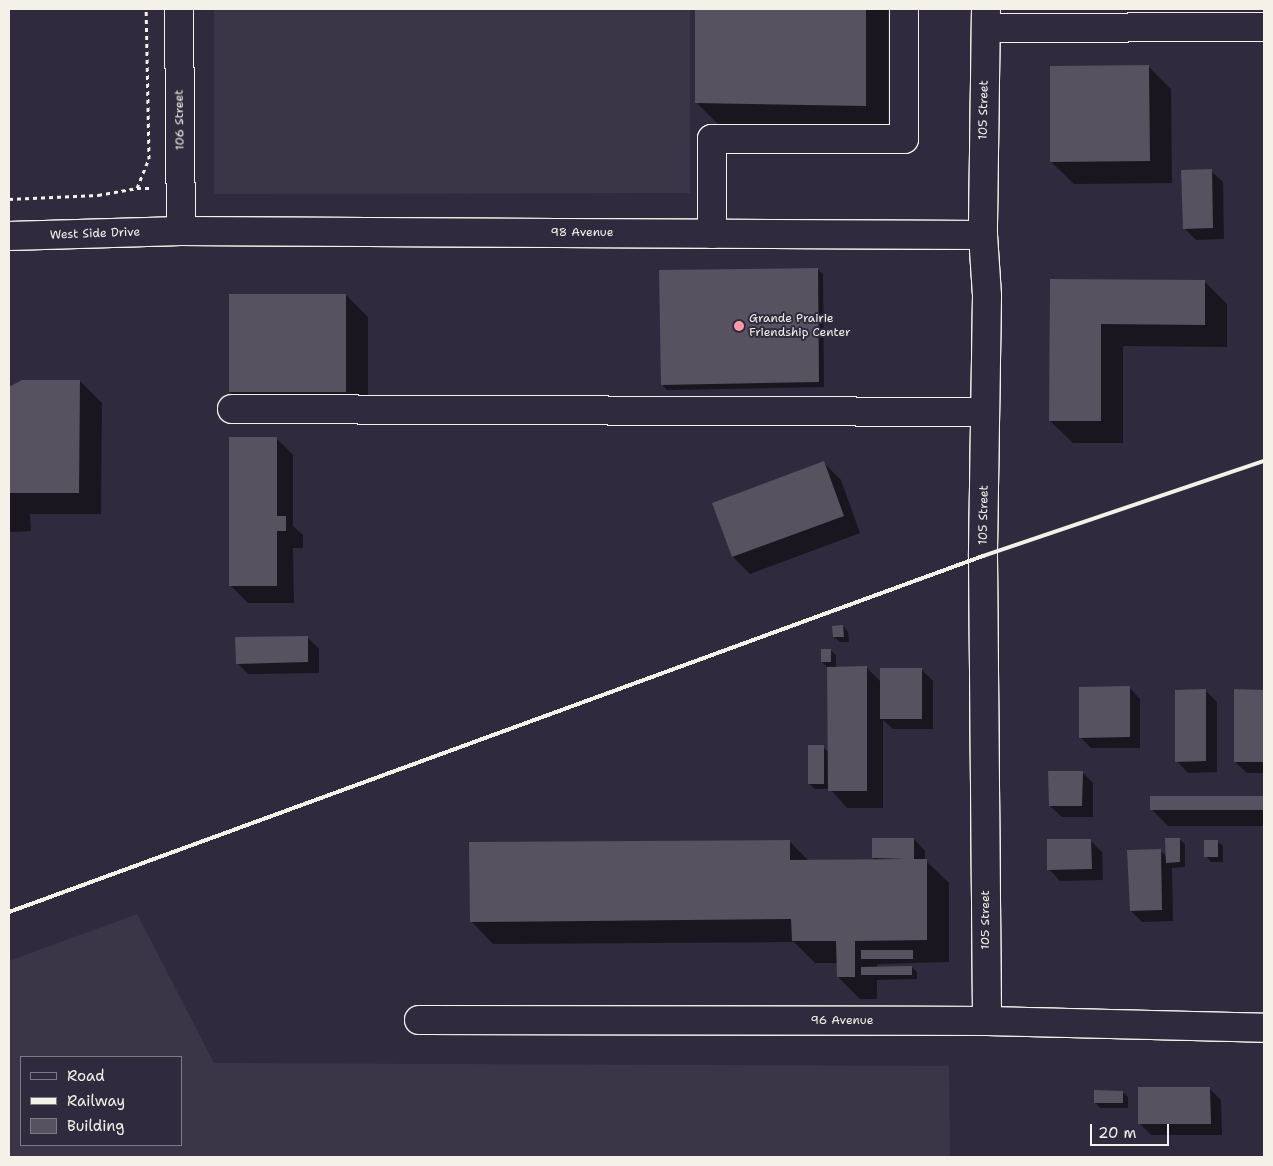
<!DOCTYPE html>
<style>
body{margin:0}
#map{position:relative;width:1273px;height:1166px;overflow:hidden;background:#2f2a3d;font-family:"Shantell Sans",sans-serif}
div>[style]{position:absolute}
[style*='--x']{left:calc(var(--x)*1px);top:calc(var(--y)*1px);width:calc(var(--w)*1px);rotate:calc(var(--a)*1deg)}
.built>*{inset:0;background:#3b3647}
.shadow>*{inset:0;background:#0007}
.building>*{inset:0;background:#56525f}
.path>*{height:3px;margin-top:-1.5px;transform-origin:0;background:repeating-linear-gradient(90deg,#f4f1e8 0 4px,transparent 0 8px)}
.roads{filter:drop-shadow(1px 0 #f4f1e8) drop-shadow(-1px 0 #f4f1e8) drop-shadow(0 1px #f4f1e8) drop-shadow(0 -1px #f4f1e8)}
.minor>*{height:28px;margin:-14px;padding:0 14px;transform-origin:14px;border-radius:14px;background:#2f2a3d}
.rail>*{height:4px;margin:-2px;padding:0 2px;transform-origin:2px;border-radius:2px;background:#f4f1e8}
.dots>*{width:14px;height:14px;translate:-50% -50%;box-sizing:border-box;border:2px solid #2f2a3d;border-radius:50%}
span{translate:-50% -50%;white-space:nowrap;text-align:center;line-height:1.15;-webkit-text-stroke:4px #2f2a3d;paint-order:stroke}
.street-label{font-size:12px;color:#f4f1e8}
.poi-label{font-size:12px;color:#f4f1e8}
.left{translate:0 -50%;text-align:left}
.frame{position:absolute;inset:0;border:10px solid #f4f1e8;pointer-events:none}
.legend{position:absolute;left:20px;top:1056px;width:162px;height:90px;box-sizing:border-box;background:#2f2a3d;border:1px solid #7e7a81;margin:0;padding:6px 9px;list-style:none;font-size:15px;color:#f4f1e8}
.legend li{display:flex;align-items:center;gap:10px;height:25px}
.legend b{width:25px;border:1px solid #7e7a81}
.scale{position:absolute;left:1090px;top:1124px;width:79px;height:22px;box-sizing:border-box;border:2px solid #f4f1e8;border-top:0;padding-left:6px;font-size:15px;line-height:18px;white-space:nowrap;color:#f4f1e8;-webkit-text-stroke:4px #2f2a3d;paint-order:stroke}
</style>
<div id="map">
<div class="built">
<div style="clip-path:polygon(214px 9px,690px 9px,690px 193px,214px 194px)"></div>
<div style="clip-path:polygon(evenodd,137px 914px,214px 1063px,949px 1066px,950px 1157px,9px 1157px,9px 961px,137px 914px,21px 1057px,181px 1057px,181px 1145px,21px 1145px,21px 1057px)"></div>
</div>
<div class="shadow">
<div style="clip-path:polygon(697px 9px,888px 9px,888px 128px,719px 125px,697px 103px)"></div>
<div style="clip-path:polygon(1148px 66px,1171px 89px,1172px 183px,1074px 184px,1051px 162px)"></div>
<div style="clip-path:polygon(1211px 171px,1223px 182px,1224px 239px,1196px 240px,1184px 228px)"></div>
<div style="clip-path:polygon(817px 269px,823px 274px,824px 387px,667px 390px,662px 384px)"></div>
<div style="clip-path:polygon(1051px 280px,1204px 281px,1227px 304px,1227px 347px,1123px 346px,1123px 443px,1073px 443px,1050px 421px)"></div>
<div style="clip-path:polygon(346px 295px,368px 317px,368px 414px,252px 414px,230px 392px)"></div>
<div style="clip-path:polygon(80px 381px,102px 403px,101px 514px,30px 514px,31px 531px,9px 532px,9px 388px,22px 382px)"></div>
<div style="clip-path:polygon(276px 438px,293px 455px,293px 526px,303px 535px,303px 548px,293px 548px,294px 603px,248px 603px,231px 586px)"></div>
<div style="clip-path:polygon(824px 463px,841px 480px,860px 533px,750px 574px,733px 557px,713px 504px)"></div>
<div style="clip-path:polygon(843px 626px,848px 632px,849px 642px,840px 642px,834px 637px)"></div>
<div style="clip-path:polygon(307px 637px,319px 649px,319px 673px,248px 674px,237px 663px)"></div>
<div style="clip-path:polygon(830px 650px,836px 655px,836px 668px,866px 667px,882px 683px,921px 669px,933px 681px,933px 729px,893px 729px,883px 720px,883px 808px,847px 808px,830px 789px,815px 789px,809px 784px,823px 747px,829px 753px,827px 667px,822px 662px)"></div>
<div style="clip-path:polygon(1129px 687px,1140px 699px,1140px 748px,1091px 748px,1080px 737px)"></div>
<div style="clip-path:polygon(1205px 690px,1217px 702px,1217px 772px,1188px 773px,1177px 761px)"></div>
<div style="clip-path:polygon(1235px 690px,1264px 691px,1264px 773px,1247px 773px,1235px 762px)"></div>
<div style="clip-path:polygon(1082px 772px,1093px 783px,1093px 817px,1062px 817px,1050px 806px)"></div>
<div style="clip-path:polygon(1151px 797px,1264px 797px,1264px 826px,1168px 826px,1151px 809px)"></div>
<div style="clip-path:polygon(914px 839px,925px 851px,925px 860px,949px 883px,949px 962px,877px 964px,877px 968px,912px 967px,917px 972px,917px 979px,877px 980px,877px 999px,860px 999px,838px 977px,838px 963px,815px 963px,794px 942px,493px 944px,471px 921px,789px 841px,809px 861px,876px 861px,873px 858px)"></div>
<div style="clip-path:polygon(1179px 839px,1185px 844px,1185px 867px,1172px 868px,1173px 921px,1142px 922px,1131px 911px,1160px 851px,1167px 857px)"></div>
<div style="clip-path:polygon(1091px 841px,1102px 852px,1103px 880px,1060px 881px,1049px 869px)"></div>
<div style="clip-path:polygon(1217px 841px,1223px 846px,1223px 862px,1211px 862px,1206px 856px)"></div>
<div style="clip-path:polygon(1209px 1088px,1221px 1100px,1222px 1135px,1151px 1135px,1140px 1124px)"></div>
<div style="clip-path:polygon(1122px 1092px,1128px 1097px,1128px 1108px,1100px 1108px,1095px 1102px)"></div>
</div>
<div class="building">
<div style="clip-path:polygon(695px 9px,866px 9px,866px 106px,695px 103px)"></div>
<div style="clip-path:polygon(1149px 65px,1150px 161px,1050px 162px,1050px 66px)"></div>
<div style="clip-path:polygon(1212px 169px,1213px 228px,1183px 229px,1181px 170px)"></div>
<div style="clip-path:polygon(818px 268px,819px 382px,661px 385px,659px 270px)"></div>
<div style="clip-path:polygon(1050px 279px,1205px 280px,1205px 325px,1101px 324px,1101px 421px,1049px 421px)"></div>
<div style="clip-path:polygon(229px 294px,346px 294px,346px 392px,229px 392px)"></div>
<div style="clip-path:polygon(22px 380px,80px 380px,79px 493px,9px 493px,9px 387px)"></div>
<div style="clip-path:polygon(229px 437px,277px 437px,277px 516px,286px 516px,286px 531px,277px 531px,277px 586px,229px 586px)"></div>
<div style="clip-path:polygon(824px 461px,844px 516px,732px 557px,712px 503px)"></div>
<div style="clip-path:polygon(843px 625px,844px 637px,833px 637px,832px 626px)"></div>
<div style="clip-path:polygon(308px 636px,308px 662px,236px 664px,235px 637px)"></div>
<div style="clip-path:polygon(821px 649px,831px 649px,831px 662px,821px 662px)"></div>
<div style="clip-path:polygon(867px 666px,867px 791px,828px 791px,827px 667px)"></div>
<div style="clip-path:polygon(880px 668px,922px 668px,922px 719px,880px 719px)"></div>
<div style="clip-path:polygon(1130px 686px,1130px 737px,1079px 738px,1079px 687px)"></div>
<div style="clip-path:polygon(1206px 689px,1206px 761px,1175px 762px,1175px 690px)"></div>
<div style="clip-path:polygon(1234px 689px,1264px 690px,1264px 762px,1234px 762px)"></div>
<div style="clip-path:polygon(808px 745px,824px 745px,824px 784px,808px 784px)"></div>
<div style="clip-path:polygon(1048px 771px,1083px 771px,1082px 806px,1049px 806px)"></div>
<div style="clip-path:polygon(1150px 796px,1264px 796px,1264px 810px,1150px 810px)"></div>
<div style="clip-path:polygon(872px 838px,914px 838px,914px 859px,927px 859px,927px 940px,855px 941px,855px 977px,837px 977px,836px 941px,792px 941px,791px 919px,470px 922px,469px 842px,790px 840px,790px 860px,906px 859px,872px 858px)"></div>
<div style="clip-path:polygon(1165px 838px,1180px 838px,1180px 862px,1166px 863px)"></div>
<div style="clip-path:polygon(1047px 839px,1091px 839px,1092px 869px,1047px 870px)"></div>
<div style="clip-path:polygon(1204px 840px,1218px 840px,1218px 857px,1204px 857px)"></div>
<div style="clip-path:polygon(1161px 849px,1162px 910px,1130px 911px,1127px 850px)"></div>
<div style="clip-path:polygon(861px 950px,913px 950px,913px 959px,861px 959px)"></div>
<div style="clip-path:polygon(912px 966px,912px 975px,861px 975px,861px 967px)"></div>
<div style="clip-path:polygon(1138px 1087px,1210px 1087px,1211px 1124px,1138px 1124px)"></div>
<div style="clip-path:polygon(1094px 1090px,1123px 1091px,1123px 1103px,1094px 1103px)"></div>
</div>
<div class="path">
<div style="--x:137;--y:188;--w:16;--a:0"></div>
<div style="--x:9;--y:199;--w:89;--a:-2.6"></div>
<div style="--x:98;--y:195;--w:40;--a:-10"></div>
<div style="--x:137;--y:188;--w:31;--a:-68"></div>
<div style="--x:149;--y:159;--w:150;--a:-91.1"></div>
</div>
<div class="roads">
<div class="minor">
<div style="--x:179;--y:9;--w:222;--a:89.5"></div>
<div style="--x:986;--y:9;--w:226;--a:90.8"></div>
<div style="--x:983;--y:235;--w:61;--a:86.2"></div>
<div style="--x:987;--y:296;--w:260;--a:90.9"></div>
<div style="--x:983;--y:556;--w:465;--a:89.5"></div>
<div style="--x:986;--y:28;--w:278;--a:-0.2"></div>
<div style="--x:712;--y:234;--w:95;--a:-90"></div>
<div style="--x:712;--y:139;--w:192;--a:0"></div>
<div style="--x:904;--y:139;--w:130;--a:-90"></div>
<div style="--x:9;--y:236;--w:172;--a:-1.7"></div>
<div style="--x:181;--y:231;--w:802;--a:0.29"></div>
<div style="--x:232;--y:409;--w:753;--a:0.23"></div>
<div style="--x:419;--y:1020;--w:568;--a:0.1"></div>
<div style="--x:987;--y:1021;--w:277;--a:1.4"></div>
</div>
</div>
<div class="rail">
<div style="--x:9;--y:912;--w:1037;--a:-20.08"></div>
<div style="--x:983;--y:556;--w:297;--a:-18.7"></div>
</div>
<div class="dots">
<div style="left:739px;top:326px;background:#ff9aa2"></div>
</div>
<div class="street-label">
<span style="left:984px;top:110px;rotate:-89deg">105 Street</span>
<span style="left:180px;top:120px;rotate:-91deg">106 Street</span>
<span style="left:582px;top:233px">98 Avenue</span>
<span style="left:95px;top:234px;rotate:-2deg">West Side Drive</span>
<span style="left:984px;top:515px;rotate:-89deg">105 Street</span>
<span style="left:986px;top:920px;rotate:-90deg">105 Street</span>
<span style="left:842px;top:1021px">96 Avenue</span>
</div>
<div class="poi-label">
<span class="left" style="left:749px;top:326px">Grande Prairie<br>Friendship Center</span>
</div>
<div class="frame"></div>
<ul class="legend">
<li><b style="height:6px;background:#2f2a3d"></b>Road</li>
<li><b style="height:6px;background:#f4f1e8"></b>Railway</li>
<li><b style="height:14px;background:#56525f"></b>Building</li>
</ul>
<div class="scale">20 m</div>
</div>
